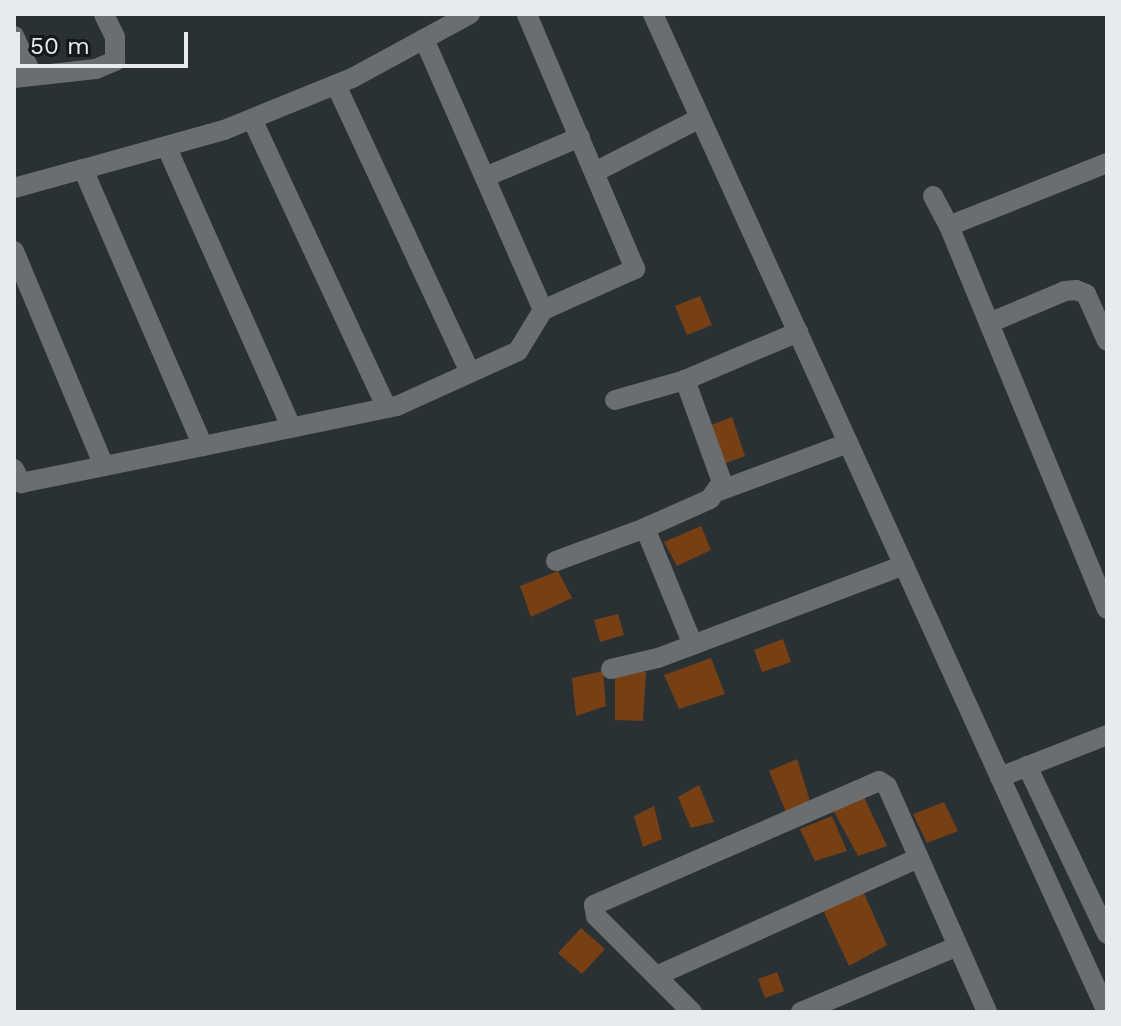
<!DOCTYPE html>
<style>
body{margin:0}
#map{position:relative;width:1121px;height:1026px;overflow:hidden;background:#2a3135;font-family:"Work Sans",sans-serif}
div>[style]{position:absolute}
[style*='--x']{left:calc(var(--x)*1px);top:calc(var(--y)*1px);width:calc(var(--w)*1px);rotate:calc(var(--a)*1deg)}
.building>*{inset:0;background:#773f14}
.minor>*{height:20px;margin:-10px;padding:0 10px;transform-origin:10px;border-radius:10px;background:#6a6e70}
.tertiary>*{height:20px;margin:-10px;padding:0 10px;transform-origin:10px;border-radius:10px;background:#6a6e70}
span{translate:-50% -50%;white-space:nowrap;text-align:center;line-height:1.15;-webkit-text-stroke:7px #15181a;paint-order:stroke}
.frame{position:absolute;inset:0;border:16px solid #e7ebee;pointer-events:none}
.scale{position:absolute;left:16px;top:32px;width:172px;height:36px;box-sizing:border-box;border:4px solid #e7ebee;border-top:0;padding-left:10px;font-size:24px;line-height:28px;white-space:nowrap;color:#e7ebee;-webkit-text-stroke:6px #15181a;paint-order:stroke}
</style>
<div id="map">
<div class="building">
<div style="clip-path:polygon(700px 296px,712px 325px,687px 335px,675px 306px)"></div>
<div style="clip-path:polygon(732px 417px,745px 456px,724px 464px,711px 425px)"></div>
<div style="clip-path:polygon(701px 526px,711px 550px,677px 566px,664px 542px)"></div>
<div style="clip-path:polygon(558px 571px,572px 598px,531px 617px,520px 586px)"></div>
<div style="clip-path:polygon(618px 614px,624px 635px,600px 642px,594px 620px)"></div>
<div style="clip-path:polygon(783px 639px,791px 662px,762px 672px,754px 650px)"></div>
<div style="clip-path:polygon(711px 658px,725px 694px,679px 709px,664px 675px)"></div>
<div style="clip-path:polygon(603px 671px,606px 706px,576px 716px,572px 678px)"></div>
<div style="clip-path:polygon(615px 672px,646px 672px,643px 721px,615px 720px)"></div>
<div style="clip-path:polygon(797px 759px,810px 801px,786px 812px,769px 771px)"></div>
<div style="clip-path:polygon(699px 785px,714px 822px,691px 828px,678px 797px)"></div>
<div style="clip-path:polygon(864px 797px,887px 846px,858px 856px,833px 810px)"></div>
<div style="clip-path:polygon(944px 802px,958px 831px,927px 843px,913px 814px)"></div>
<div style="clip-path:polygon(654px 806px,662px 839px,643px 847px,634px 816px)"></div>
<div style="clip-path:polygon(832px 816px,847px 851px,815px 861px,800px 829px)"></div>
<div style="clip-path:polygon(862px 889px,887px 945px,849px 966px,823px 910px)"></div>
<div style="clip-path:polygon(581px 928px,605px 949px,582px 974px,558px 953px)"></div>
<div style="clip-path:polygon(777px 972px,784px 991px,765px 998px,758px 979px)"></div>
</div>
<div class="minor">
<div style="--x:470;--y:14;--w:134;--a:151.5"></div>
<div style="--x:352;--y:78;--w:138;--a:157.9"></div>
<div style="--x:224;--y:130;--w:146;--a:164.5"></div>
<div style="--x:83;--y:169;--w:302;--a:66.6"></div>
<div style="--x:203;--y:446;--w:198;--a:-11.7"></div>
<div style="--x:397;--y:406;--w:133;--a:-24.4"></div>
<div style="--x:518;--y:351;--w:48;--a:-58.6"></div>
<div style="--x:543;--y:310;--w:101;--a:-24"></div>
<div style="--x:635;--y:269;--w:277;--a:-113"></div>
<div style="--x:653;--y:14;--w:838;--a:65.54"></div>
<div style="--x:1000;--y:777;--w:115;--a:-21.4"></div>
<div style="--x:14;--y:36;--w:43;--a:65.2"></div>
<div style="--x:424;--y:39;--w:296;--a:66.3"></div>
<div style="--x:14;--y:78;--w:82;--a:-6.3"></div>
<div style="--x:96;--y:69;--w:21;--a:-23"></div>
<div style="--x:115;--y:61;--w:24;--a:-90"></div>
<div style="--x:115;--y:37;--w:25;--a:-116"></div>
<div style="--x:336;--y:85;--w:317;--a:65"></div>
<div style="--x:252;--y:119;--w:319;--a:65"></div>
<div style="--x:167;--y:148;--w:304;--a:66"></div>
<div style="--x:1107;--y:163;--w:170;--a:158.3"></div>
<div style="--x:949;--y:226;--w:414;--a:67.6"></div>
<div style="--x:595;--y:172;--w:118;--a:-27.2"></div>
<div style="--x:485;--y:177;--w:103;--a:-22.8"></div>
<div style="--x:14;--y:188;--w:72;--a:-15.4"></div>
<div style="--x:933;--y:196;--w:34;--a:62"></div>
<div style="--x:14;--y:251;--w:233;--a:67.3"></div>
<div style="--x:989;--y:323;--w:82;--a:-22.8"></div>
<div style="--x:1065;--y:291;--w:11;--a:-5"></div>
<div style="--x:1076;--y:290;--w:11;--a:22"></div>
<div style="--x:1086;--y:294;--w:51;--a:65.9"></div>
<div style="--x:615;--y:400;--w:73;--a:-15.9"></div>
<div style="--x:14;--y:469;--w:16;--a:63"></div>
<div style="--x:21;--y:483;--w:186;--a:-11.5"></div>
<div style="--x:719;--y:491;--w:138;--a:-20.4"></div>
<div style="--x:556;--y:561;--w:95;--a:-20.3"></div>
<div style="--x:693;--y:645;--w:126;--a:-112.3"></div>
<div style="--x:645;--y:528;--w:71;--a:-24"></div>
<div style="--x:710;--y:499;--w:21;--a:-55"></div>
<div style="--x:722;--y:482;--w:109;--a:-109.9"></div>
<div style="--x:685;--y:380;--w:123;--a:-23"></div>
<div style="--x:611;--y:669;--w:48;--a:-13.2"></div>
<div style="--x:658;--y:658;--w:263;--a:-20.7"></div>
<div style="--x:1027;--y:766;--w:186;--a:64.5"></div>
<div style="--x:656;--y:976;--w:288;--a:-24.2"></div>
<div style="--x:692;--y:1012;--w:136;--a:-135"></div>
<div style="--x:596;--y:916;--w:11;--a:-100"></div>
<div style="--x:594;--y:905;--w:311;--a:-23.5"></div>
<div style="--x:879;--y:781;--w:9;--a:32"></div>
<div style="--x:887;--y:786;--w:247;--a:66.1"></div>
<div style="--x:801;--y:1012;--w:170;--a:-22.8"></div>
</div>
<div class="tertiary">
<div style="--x:1000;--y:777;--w:258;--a:65.5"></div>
</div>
<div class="frame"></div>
<div class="scale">50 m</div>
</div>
